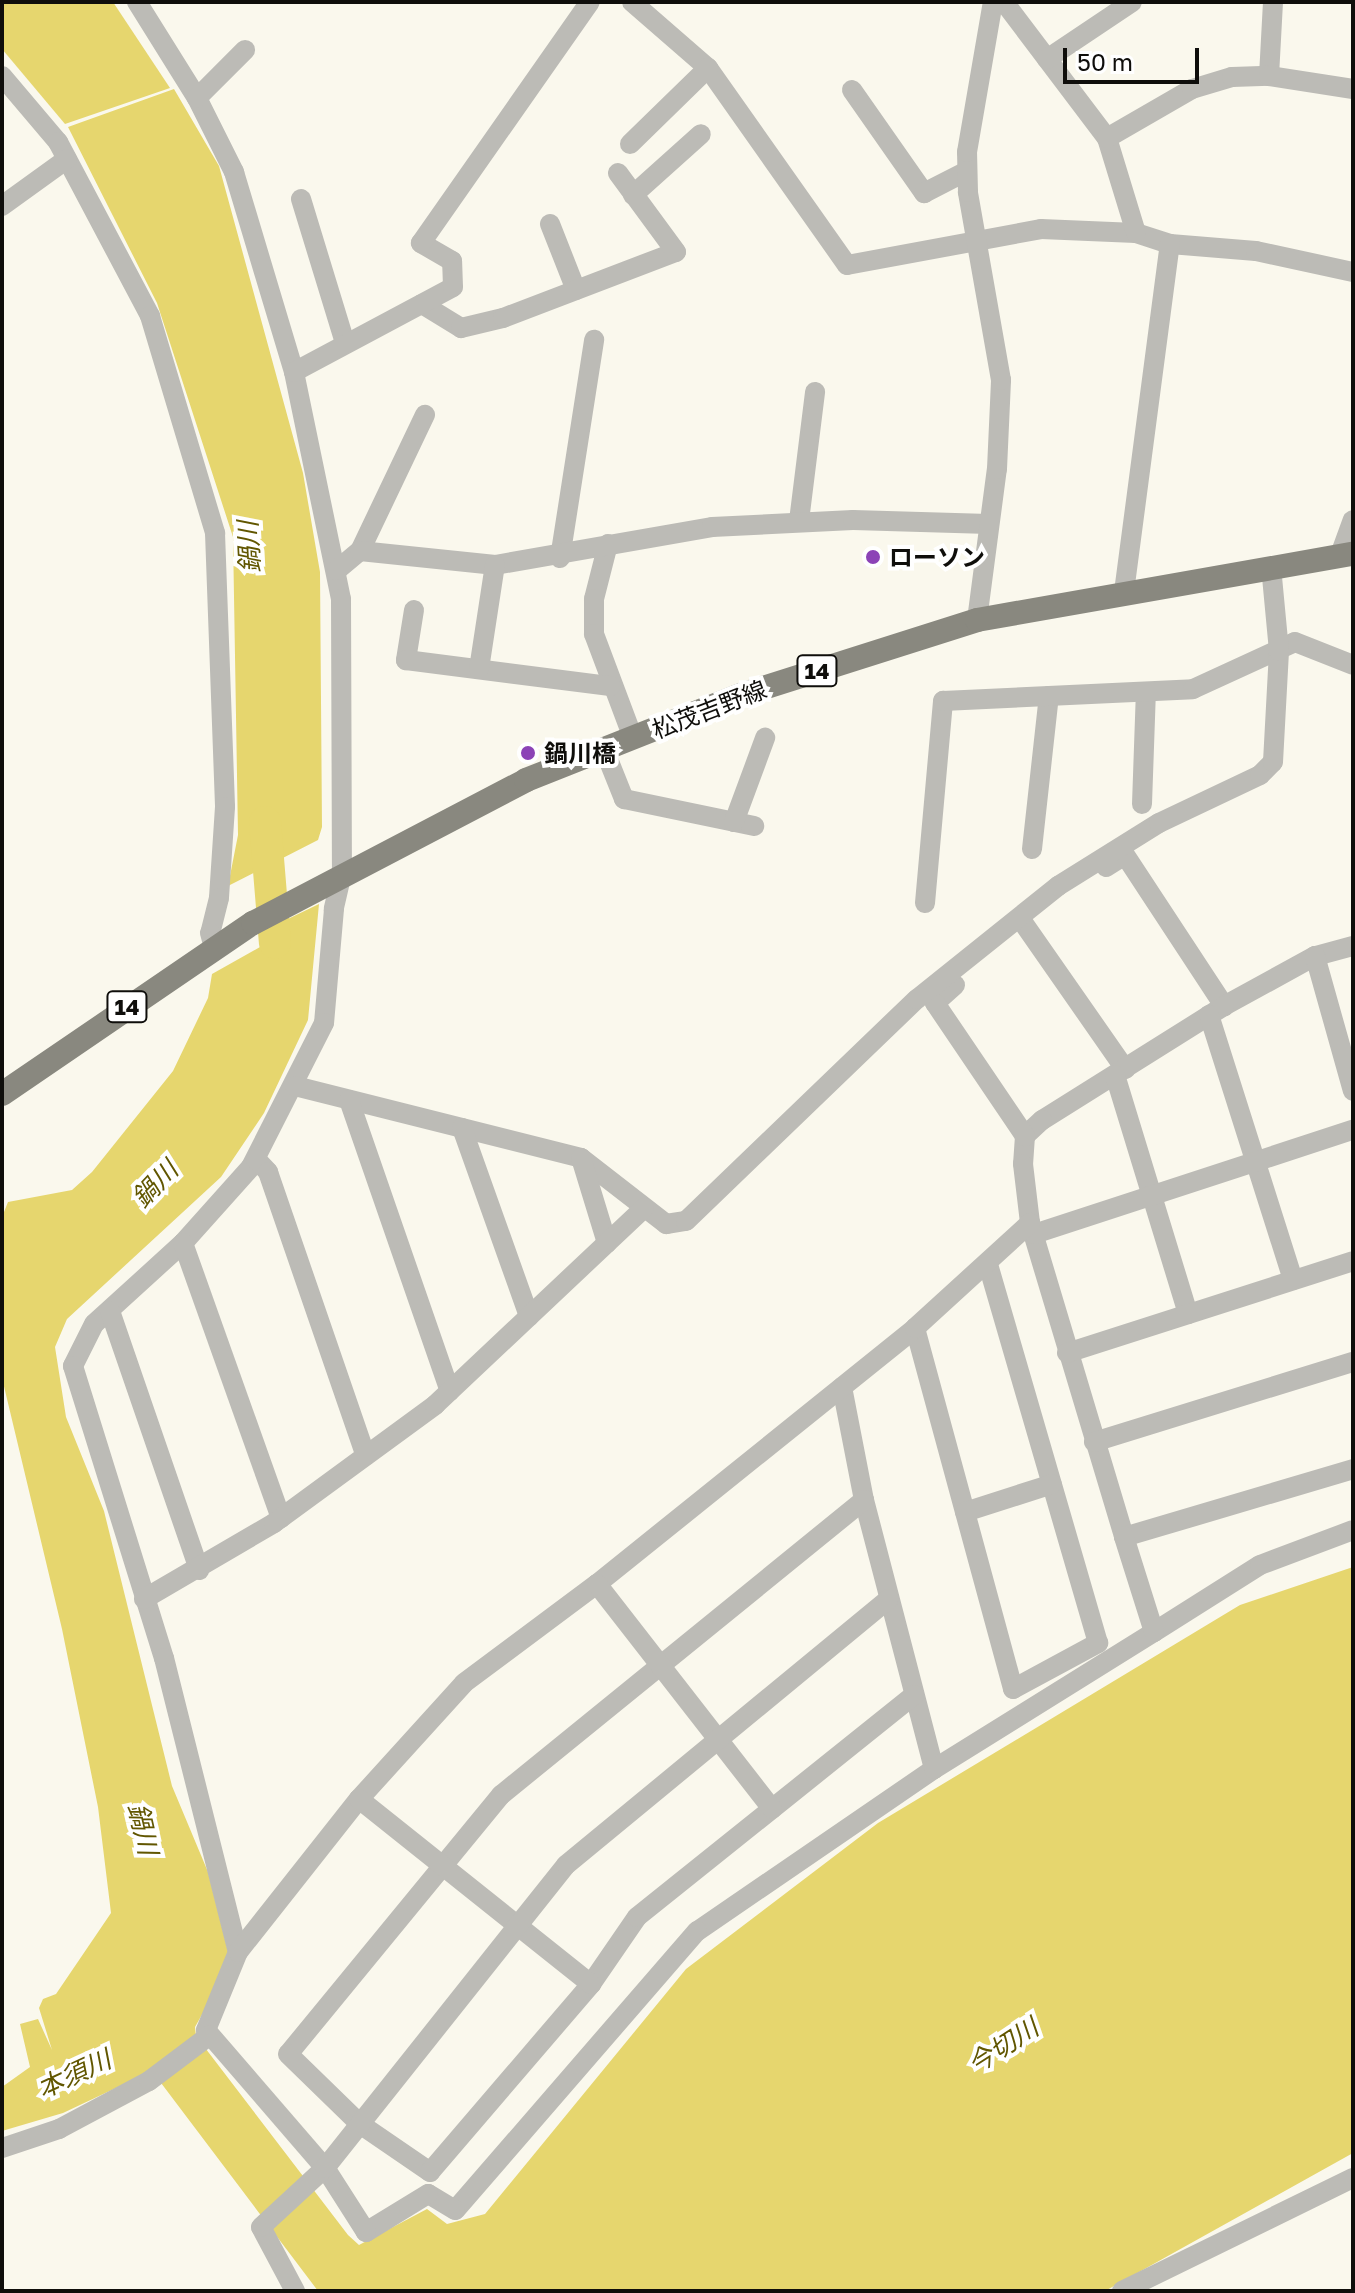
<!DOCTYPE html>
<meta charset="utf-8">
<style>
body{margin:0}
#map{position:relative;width:1355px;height:2293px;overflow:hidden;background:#faf8ed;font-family:"Golos Text","Noto Sans JP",sans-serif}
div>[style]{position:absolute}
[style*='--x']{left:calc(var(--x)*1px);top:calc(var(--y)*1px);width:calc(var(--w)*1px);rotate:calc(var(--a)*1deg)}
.water>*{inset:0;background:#e6d66e}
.river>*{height:32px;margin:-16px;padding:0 16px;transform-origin:16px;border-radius:16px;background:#e6d66e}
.minor>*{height:20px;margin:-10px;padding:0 10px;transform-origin:10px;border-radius:10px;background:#bcbbb6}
.major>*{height:24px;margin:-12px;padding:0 12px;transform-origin:12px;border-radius:12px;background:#89887f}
.dots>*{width:22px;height:22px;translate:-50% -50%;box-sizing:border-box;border:4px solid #fff;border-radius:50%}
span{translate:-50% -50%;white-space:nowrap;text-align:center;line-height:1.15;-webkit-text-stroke:8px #fff;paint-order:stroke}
.shield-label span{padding:2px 6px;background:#fff;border:2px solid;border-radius:6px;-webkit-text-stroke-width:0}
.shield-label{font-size:22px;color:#0f0e0b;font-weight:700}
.poi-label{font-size:24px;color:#0f0e0b;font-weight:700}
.left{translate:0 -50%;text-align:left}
.street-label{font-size:24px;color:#0f0e0b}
.water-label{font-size:26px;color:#615600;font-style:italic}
.frame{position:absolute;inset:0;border:4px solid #0f0e0b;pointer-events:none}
.scale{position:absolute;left:1063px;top:48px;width:136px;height:36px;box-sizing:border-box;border:4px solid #0f0e0b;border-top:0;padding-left:10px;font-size:24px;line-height:28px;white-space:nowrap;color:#0f0e0b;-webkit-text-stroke:6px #fff;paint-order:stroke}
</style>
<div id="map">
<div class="water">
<div style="clip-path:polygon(2px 2px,113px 2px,170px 88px,65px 124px,2px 49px)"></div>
<div style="clip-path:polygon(174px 89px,219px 166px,303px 473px,320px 572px,322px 827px,318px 840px,228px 886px,238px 835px,233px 537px,157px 303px,68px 127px)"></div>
<div style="clip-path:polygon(319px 904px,308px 1020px,264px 1113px,221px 1177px,67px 1319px,55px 1347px,66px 1417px,104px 1511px,172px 1786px,208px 1872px,231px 1963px,195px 2027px,196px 2036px,348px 2235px,359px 2245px,427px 2209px,447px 2224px,485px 2214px,686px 1969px,878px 1823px,1240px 1605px,1353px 1567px,1353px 2153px,1105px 2291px,318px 2291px,152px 2071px,63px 2113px,2px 2131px,2px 2087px,30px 2067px,20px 2024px,38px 2019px,52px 2050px,39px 2008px,43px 1999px,56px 1994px,111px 1913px,98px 1807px,62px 1629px,2px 1378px,2px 1217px,8px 1202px,72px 1190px,92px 1172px,173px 1071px,208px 998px,212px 974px,260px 947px,263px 931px)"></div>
</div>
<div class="river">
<div style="--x:265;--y:822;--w:121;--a:85.3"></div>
</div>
<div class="minor">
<div style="--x:137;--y:2;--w:113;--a:58"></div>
<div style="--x:197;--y:98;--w:83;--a:63.4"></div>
<div style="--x:234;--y:172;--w:209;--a:73.3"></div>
<div style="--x:294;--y:372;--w:232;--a:78.3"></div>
<div style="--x:341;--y:599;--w:274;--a:89.8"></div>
<div style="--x:342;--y:873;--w:37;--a:103"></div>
<div style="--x:334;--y:909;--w:114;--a:95"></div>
<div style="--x:324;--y:1023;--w:161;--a:116.9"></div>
<div style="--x:251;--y:1167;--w:102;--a:131.8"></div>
<div style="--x:183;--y:1243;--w:120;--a:137.7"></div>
<div style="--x:94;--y:1324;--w:47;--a:116.6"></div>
<div style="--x:73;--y:1366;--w:306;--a:72.7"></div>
<div style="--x:164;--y:1658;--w:303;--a:75.9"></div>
<div style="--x:632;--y:2;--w:101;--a:41"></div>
<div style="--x:708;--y:68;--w:241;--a:54.8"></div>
<div style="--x:847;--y:265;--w:197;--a:-10.5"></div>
<div style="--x:1041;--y:229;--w:95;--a:2.4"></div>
<div style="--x:1136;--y:233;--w:36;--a:18"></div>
<div style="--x:1170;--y:244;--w:86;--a:4.7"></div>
<div style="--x:1256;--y:251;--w:99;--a:12.2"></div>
<div style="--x:1004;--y:2;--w:171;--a:52.9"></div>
<div style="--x:1107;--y:138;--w:99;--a:73"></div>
<div style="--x:1047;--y:59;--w:102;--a:-33.8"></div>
<div style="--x:2;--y:76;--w:87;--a:49.7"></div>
<div style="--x:58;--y:142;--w:197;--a:62.1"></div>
<div style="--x:150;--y:316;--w:227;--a:73.3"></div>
<div style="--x:215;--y:533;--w:274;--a:87.9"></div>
<div style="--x:225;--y:807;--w:91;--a:93.8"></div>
<div style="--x:219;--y:898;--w:36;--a:104"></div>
<div style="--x:210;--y:933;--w:16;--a:75"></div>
<div style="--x:1269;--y:76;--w:74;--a:-86.9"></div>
<div style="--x:852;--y:90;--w:126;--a:55"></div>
<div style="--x:924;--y:193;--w:48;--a:-27.1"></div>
<div style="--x:197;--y:98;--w:68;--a:-45"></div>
<div style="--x:1107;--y:138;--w:98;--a:-30"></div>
<div style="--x:1192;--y:89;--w:42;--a:-16.7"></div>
<div style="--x:1232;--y:77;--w:37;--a:-2"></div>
<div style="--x:1269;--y:76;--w:85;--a:8.8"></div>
<div style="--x:630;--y:144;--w:109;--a:-44.3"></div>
<div style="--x:633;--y:195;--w:91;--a:-41.9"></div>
<div style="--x:301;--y:199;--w:151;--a:73"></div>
<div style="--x:2;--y:206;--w:80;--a:-35.9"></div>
<div style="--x:550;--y:224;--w:71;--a:68.5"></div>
<div style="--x:422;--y:304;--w:46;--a:31.6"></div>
<div style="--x:461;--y:328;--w:43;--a:-13.4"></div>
<div style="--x:503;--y:318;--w:185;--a:-20.9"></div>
<div style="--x:676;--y:252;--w:98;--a:-126.3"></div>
<div style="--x:294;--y:372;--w:180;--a:-28.1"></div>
<div style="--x:453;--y:287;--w:26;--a:-92"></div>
<div style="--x:452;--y:261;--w:36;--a:-150"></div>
<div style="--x:421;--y:243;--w:294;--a:-55"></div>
<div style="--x:799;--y:521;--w:130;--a:-82.9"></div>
<div style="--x:608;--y:544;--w:57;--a:104.3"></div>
<div style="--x:594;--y:599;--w:35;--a:90"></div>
<div style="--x:594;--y:634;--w:111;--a:69.4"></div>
<div style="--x:360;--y:551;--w:151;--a:-64.5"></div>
<div style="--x:1340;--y:555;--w:37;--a:-70"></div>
<div style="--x:560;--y:558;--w:221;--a:-81.1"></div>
<div style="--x:337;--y:570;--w:30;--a:-40"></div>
<div style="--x:360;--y:551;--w:136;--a:5.9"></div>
<div style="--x:495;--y:565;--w:220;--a:-9.9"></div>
<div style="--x:712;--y:527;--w:141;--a:-2.8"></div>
<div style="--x:853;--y:520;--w:136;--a:1.7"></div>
<div style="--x:1124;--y:592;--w:351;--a:-82.5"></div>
<div style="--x:414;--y:610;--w:51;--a:99.1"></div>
<div style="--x:406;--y:660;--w:206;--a:7.3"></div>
<div style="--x:977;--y:620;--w:152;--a:-82.5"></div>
<div style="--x:997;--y:469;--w:89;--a:-87.4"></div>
<div style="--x:1001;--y:380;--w:191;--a:-100"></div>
<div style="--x:968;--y:192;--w:40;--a:-91.4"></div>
<div style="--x:967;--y:152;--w:152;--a:-80.2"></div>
<div style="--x:479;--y:669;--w:105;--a:-81.3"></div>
<div style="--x:604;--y:749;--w:54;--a:68.2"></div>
<div style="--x:624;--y:799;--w:133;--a:11.7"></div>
<div style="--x:1142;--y:804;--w:112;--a:-88"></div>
<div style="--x:734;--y:822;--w:90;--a:-69.7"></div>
<div style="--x:1032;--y:849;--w:154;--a:-83.7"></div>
<div style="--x:1106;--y:867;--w:22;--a:-32"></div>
<div style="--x:1125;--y:855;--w:181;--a:56.7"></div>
<div style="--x:925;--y:903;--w:203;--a:-84.9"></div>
<div style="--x:943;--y:701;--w:250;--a:-2.7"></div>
<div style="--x:1193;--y:689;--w:112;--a:-24.7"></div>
<div style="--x:1295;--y:642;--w:62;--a:21.6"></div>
<div style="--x:1024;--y:924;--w:177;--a:55.1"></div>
<div style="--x:1353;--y:946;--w:39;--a:165"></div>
<div style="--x:1315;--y:956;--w:104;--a:151.2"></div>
<div style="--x:1224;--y:1006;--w:215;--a:147.9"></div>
<div style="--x:1042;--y:1120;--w:23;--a:137"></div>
<div style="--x:1025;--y:1136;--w:28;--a:94"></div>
<div style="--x:1023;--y:1164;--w:59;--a:83.2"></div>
<div style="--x:1030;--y:1223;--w:328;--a:73.3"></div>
<div style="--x:1124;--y:1537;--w:239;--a:-16.5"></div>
<div style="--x:1315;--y:956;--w:140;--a:74.3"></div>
<div style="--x:955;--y:985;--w:27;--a:138"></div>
<div style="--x:935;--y:1003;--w:161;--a:55.9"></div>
<div style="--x:1209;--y:1015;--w:278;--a:72.4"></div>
<div style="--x:1115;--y:1075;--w:250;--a:73"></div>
<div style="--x:295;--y:1086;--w:295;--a:14.1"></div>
<div style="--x:581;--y:1158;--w:108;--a:37.8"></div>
<div style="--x:666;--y:1224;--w:20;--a:-9"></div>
<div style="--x:686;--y:1221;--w:320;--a:-43.9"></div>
<div style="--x:917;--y:999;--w:181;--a:-38.7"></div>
<div style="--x:1058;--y:886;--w:119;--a:-32"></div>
<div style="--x:1159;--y:823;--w:112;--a:-25.4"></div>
<div style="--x:1260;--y:775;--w:18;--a:-45"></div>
<div style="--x:1273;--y:762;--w:111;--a:-86.9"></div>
<div style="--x:1279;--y:651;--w:84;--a:-95.4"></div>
<div style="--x:349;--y:1100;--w:308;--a:70.9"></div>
<div style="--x:462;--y:1128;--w:200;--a:70.4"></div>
<div style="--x:581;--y:1158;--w:89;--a:73"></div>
<div style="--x:256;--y:1159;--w:18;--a:47"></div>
<div style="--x:268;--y:1172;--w:300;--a:71"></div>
<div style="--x:1034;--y:1234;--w:336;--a:-18.1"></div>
<div style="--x:183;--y:1243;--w:292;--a:70.4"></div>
<div style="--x:110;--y:1311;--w:274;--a:71"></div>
<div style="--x:915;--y:1328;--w:374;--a:74.8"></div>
<div style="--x:1013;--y:1689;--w:97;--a:-28.4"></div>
<div style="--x:1098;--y:1643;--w:395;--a:-106.2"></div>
<div style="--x:1067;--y:1353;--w:300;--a:-17.8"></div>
<div style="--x:842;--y:1387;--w:115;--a:79"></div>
<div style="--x:864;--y:1500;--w:278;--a:75.4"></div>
<div style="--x:934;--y:1769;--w:287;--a:145.6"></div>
<div style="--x:697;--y:1931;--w:369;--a:130.9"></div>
<div style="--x:455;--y:2210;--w:31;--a:-149"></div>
<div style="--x:428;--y:2194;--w:73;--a:148.5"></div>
<div style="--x:366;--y:2232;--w:76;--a:-122.6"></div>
<div style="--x:325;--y:2168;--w:182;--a:-130.8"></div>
<div style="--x:206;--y:2030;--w:84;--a:-67.7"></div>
<div style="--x:238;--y:1952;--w:195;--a:-51.7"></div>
<div style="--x:359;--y:1799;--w:156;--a:-47.8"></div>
<div style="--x:464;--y:1683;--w:166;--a:-36.7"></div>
<div style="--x:597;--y:1584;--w:408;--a:-38.8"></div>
<div style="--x:915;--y:1328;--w:156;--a:-42.4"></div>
<div style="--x:1094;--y:1442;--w:271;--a:-17.2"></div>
<div style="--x:864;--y:1500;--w:468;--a:140.9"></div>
<div style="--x:501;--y:1795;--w:335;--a:129.4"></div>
<div style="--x:288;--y:2054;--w:100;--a:44.2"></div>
<div style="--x:360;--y:2124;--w:85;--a:34.4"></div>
<div style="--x:430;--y:2172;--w:248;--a:-49.4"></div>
<div style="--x:591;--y:1984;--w:81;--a:-55.5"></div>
<div style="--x:637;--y:1917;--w:355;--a:-38.7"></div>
<div style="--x:965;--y:1512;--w:91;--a:-17.8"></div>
<div style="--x:597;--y:1584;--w:285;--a:52.1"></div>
<div style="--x:144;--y:1599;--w:151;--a:-30.3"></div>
<div style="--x:274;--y:1523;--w:200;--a:-36.2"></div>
<div style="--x:435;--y:1405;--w:287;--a:-43.3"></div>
<div style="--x:1154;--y:1632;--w:125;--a:-32.3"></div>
<div style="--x:1260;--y:1565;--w:99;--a:-20.6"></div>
<div style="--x:934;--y:1769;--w:259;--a:-31.9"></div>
<div style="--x:1154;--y:1632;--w:100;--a:-107.5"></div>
<div style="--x:359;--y:1799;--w:297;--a:38.6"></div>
<div style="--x:2;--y:2148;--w:60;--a:-18.4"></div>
<div style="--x:59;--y:2129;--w:102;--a:-28.1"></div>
<div style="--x:149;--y:2081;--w:76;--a:-37"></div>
<div style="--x:295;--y:2291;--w:72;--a:-118"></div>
<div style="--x:261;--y:2227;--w:87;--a:-42.7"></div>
<div style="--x:325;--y:2168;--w:387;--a:-51.5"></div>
<div style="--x:566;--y:1865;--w:418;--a:-39.5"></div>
<div style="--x:1122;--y:2291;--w:257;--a:-26.1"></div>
</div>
<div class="major">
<div style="--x:2;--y:1094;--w:304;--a:-34.3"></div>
<div style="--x:253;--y:923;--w:308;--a:-27.6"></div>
<div style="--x:526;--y:780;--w:231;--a:-21.6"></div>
<div style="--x:741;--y:695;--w:248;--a:-17.6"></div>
<div style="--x:977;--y:620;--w:382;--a:-10"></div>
</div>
<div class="dots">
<div style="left:873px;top:557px;background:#8c43b6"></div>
<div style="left:528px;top:753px;background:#8c43b6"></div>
</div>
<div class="shield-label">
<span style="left:817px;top:671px">14</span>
<span style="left:127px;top:1007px">14</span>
</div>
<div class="poi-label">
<span class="left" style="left:889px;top:557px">ローソン</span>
<span class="left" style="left:544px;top:753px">鍋川橋</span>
</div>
<div class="street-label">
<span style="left:709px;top:709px;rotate:-21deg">松茂吉野線</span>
</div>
<div class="water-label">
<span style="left:249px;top:547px;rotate:-93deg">鍋川</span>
<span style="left:155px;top:1184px;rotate:-46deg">鍋川</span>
<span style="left:143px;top:1829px;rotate:77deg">鍋川</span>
<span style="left:1003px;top:2046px;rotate:-33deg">今切川</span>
<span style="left:74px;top:2074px;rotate:-25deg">本須川</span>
</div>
<div class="frame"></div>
<div class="scale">50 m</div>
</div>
